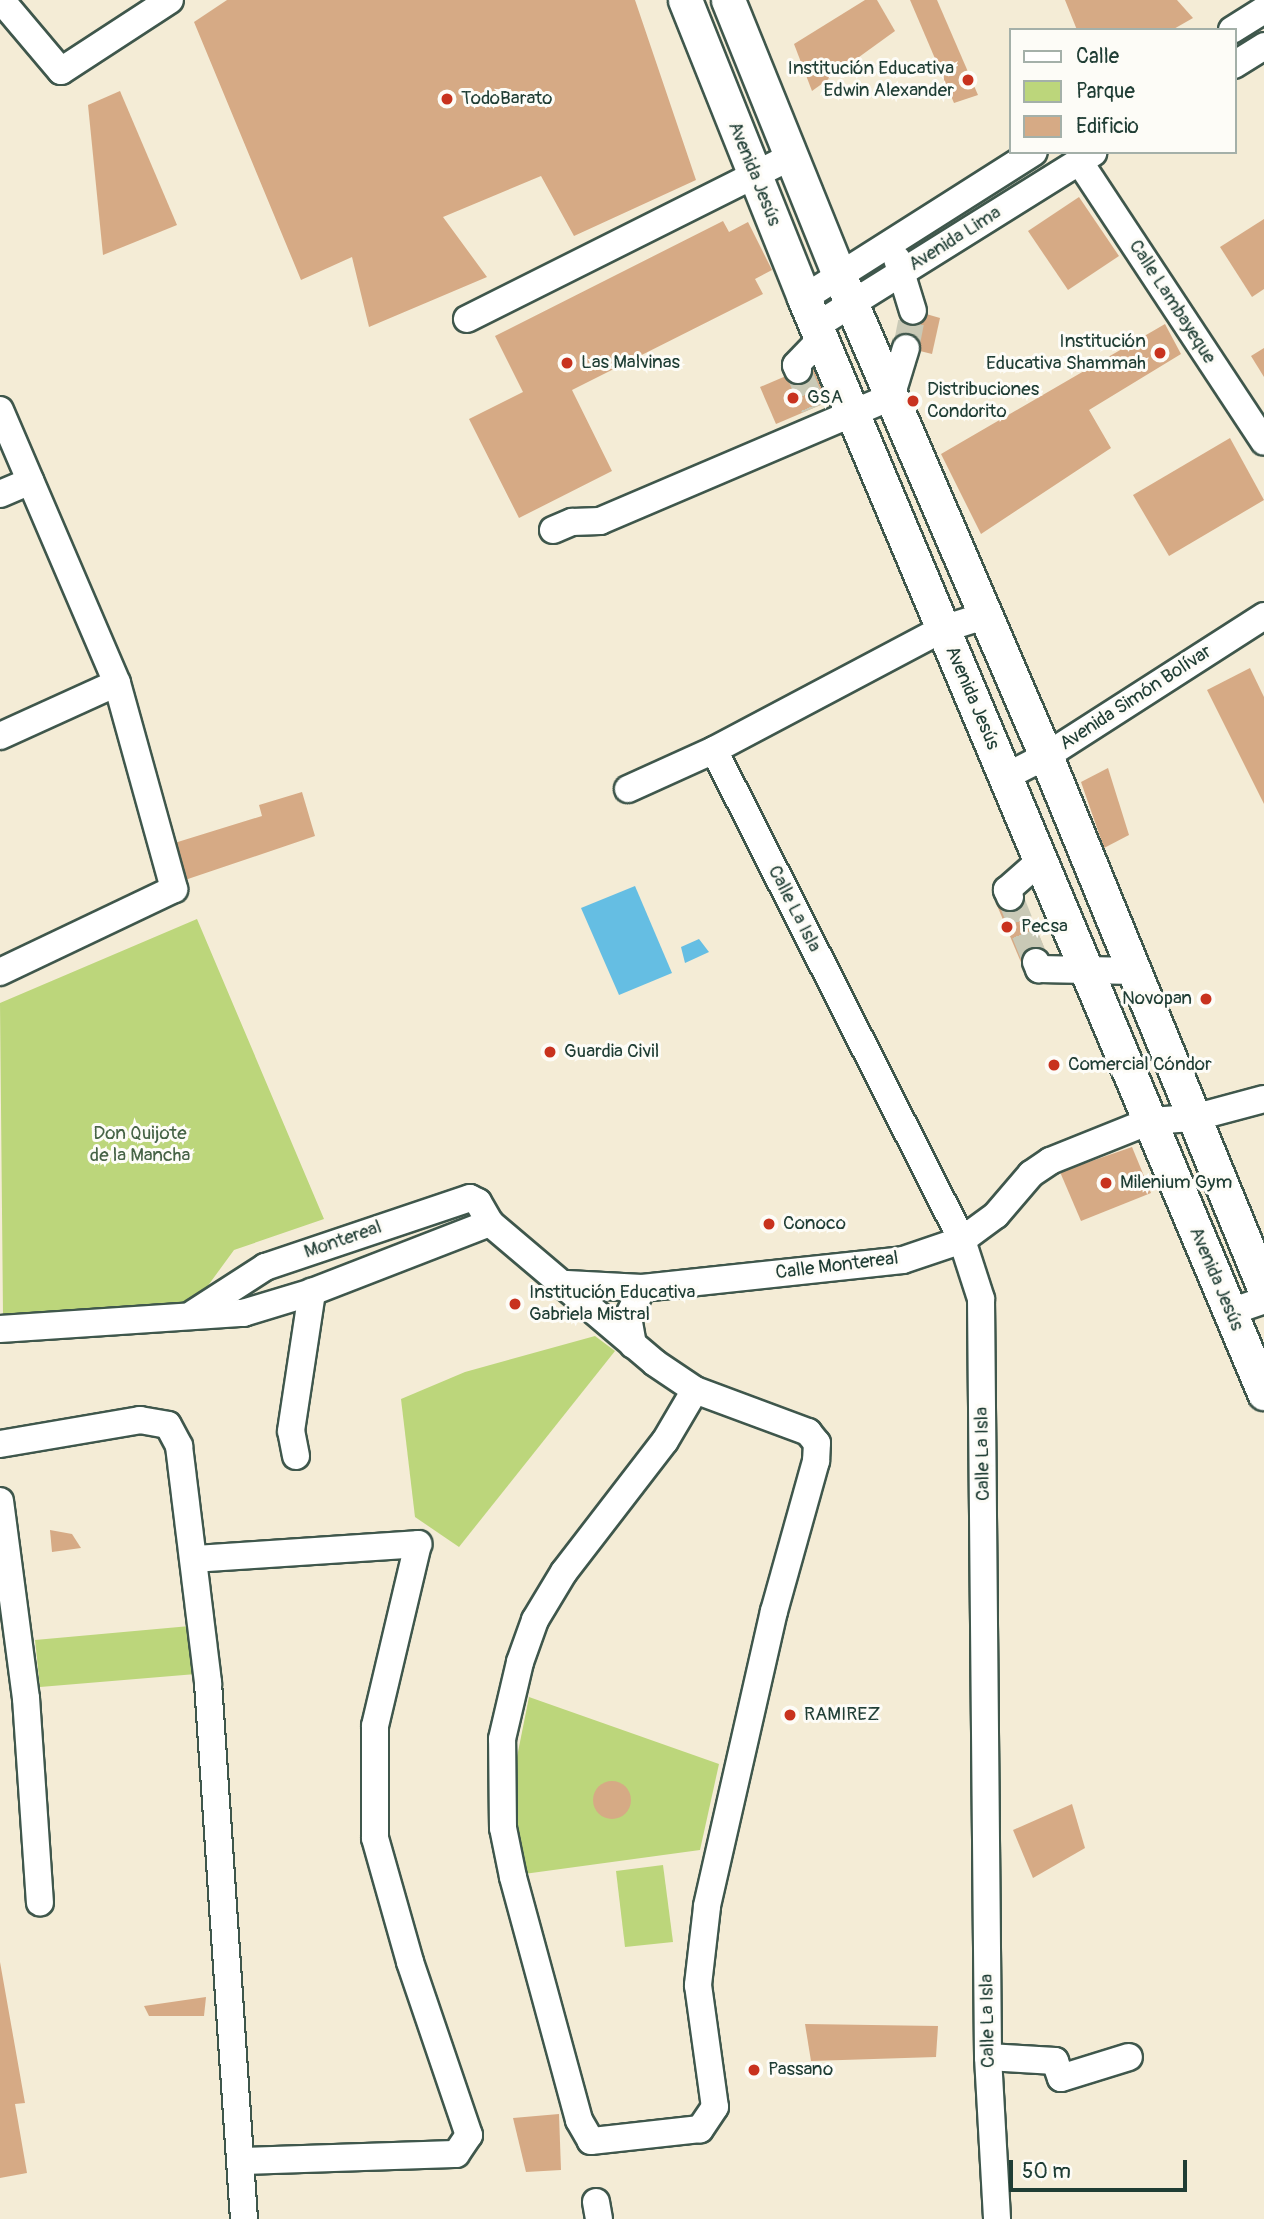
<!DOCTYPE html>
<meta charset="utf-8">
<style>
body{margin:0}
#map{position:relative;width:1264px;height:2219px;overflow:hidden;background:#f4ecd6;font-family:Pangolin,sans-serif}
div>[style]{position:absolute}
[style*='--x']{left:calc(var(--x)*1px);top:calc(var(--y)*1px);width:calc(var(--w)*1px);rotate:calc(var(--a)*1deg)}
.green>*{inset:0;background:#bcd67b}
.water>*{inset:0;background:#65bee3}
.building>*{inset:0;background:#d6aa85}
.round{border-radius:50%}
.minor-tunnel>*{height:26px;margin-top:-13px;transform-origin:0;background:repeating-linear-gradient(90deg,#c9c9b6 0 26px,transparent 0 39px)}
.roads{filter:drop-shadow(2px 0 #3f574c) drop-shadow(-2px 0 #3f574c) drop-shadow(0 2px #3f574c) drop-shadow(0 -2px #3f574c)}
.minor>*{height:26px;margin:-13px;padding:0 13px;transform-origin:13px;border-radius:13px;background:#fff}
.major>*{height:33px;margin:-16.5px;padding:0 16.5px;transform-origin:16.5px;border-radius:16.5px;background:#fff}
.dots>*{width:19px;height:19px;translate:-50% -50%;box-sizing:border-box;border:4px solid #fdfcf7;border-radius:50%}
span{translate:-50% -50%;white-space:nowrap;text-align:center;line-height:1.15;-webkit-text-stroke:6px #fdfcf7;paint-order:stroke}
.poi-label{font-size:19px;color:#1f3d34}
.right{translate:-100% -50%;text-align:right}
.left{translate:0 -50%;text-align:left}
.street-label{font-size:19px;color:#1f3d34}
.park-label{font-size:19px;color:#466346}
.legend{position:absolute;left:1009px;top:28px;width:228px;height:126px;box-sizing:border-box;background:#fdfcf7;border:2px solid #a4b0a9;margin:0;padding:9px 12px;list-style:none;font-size:21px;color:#1f3d34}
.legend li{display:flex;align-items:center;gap:14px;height:35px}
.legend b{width:35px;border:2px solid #a4b0a9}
.scale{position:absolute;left:1009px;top:2160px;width:178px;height:32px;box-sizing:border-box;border:4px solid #1f3d34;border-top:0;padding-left:9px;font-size:21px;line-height:24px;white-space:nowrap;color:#1f3d34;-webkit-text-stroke:5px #fdfcf7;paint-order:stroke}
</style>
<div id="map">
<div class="green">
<div style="clip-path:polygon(197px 919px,324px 1219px,234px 1250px,196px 1302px,3px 1315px,0 1003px)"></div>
<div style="clip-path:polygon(595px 1336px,615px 1351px,459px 1547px,415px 1517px,401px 1399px,465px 1372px)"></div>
<div style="clip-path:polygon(190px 1626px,196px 1674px,40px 1687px,35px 1640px)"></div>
<div style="clip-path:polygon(529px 1697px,719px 1764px,700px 1850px,524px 1874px,513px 1817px,517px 1757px)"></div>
<div style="clip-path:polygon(663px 1865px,673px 1942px,625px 1947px,616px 1871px)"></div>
</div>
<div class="water">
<div style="clip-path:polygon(635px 886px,672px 973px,619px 995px,581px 908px)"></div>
<div style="clip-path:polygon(699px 939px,709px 952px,685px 963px,681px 947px)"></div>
</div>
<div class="building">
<div style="clip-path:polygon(227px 0,635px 0,696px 180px,574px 236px,541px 176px,443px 217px,487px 277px,369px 327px,352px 257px,301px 280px,194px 22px)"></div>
<div style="clip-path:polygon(865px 0,877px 0,895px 31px,812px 91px,794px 44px)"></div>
<div style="clip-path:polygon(910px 0,937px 0,978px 95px,954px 103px)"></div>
<div style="clip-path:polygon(1065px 0,1177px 0,1193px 18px,1172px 30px,1077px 30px)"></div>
<div style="clip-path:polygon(120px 91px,177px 225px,103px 255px,88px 105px)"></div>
<div style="clip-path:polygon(1079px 197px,1119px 256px,1068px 290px,1028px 231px)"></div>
<div style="clip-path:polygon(1264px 219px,1264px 289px,1252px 297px,1220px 247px)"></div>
<div style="clip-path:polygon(723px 221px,729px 232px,748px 222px,772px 270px,755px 279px,763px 294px,572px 390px,612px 471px,519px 518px,469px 419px,523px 392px,495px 336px)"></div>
<div style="clip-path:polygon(902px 307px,940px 318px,932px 354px,896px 345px)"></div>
<div style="clip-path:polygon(1165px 324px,1181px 354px,1089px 410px,1111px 448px,981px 534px,941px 454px)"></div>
<div style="clip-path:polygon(1264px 348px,1264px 377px,1251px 356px)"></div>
<div style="clip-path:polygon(814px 364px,830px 401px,776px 424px,760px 387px)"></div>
<div style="clip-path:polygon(1230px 438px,1264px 500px,1169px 556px,1133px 495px)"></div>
<div style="clip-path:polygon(1250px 668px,1264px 697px,1264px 804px,1207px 690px)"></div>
<div style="clip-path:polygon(1108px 768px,1129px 835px,1104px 848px,1081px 782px)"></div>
<div style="clip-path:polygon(302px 792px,315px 836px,182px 881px,168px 845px,262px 816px,259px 805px)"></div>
<div style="clip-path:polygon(1021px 892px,1048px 957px,1023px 967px,996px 903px)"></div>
<div style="clip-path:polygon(1132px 1147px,1151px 1193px,1081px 1221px,1060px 1172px)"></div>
<div style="clip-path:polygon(50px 1530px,72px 1534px,81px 1548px,52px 1552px)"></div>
<div class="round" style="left:593px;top:1781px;width:38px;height:38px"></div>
<div style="clip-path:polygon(1072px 1804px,1085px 1848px,1033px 1878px,1013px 1830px)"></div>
<div style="clip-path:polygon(0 1962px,25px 2103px,15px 2104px,27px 2173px,0 2178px)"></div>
<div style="clip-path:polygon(206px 1997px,204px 2016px,149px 2016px,144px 2006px)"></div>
<div style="clip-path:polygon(805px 2024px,938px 2026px,936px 2057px,811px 2061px)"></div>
<div style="clip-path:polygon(559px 2114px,561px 2170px,526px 2172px,513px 2118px)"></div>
</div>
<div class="minor-tunnel">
<div style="--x:906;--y:348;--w:38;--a:-79"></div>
<div style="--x:798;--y:370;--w:41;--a:67.2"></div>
<div style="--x:1010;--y:897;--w:70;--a:68.2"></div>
</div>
<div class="roads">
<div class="minor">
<div style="--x:1;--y:0;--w:93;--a:49.8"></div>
<div style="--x:61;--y:71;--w:130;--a:-33.1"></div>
<div style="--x:1232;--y:30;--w:38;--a:-32"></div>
<div style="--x:1234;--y:65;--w:36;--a:-32"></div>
<div style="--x:1079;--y:161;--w:336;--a:56.6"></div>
<div style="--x:897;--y:259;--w:54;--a:72.9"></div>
<div style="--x:804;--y:298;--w:272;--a:-32.4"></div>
<div style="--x:467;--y:319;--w:362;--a:-26.6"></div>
<div style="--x:816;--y:326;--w:327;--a:-32"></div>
<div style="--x:798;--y:370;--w:5;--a:-112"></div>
<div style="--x:796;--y:365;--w:36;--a:-46"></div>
<div style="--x:0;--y:410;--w:297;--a:66.8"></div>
<div style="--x:117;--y:683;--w:214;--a:74.5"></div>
<div style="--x:174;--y:889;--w:193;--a:154.5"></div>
<div style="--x:0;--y:494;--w:33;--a:-23"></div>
<div style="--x:553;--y:530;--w:21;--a:-23"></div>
<div style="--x:572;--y:522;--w:28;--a:-2"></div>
<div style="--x:600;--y:521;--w:316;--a:-23.1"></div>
<div style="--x:891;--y:397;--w:51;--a:-73"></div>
<div style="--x:0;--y:736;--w:128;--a:-24.4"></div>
<div style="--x:714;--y:750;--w:549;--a:63.16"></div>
<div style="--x:962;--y:1240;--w:62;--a:72.1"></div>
<div style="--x:981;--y:1299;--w:758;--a:89.47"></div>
<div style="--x:988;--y:2057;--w:162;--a:86.8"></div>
<div style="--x:1005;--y:777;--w:46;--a:-27.1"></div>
<div style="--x:1046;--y:756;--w:259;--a:-32.7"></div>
<div style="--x:628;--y:789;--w:94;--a:-24.4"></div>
<div style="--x:714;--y:750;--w:259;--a:-27.9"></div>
<div style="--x:943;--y:629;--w:43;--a:-17.6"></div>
<div style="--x:1010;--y:897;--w:8;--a:-113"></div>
<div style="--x:1007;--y:890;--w:45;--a:-41.4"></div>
<div style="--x:1036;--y:962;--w:8;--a:67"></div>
<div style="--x:1039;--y:969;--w:95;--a:1.2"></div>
<div style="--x:567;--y:1284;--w:75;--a:3.1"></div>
<div style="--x:642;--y:1288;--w:262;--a:-6.1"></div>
<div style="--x:903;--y:1260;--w:62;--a:-18.7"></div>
<div style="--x:962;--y:1240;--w:42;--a:-36.3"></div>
<div style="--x:996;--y:1215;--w:54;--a:-49.5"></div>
<div style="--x:1031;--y:1174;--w:23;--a:-34"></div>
<div style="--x:1050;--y:1161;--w:108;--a:-21.8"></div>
<div style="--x:1150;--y:1121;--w:43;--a:-4"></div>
<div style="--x:1193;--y:1118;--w:73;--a:-15"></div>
<div style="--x:1230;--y:1312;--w:36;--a:-19"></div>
<div style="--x:194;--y:1313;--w:85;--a:-32.9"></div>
<div style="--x:265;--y:1267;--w:216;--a:-18.6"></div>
<div style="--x:470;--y:1198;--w:9;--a:27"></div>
<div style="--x:478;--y:1202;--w:24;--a:60"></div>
<div style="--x:490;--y:1223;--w:216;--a:40.3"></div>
<div style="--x:655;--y:1363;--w:48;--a:34"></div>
<div style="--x:695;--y:1390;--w:121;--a:20.4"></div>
<div style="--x:808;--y:1432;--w:14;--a:51"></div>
<div style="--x:817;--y:1443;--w:18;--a:93"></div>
<div style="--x:816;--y:1461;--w:156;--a:105.6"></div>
<div style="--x:774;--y:1611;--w:303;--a:102.8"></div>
<div style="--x:707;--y:1907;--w:79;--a:96.6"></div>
<div style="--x:698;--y:1985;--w:123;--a:82.1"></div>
<div style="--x:715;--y:2107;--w:27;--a:124"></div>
<div style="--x:700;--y:2129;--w:110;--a:173.7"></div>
<div style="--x:591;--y:2141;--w:24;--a:-120"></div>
<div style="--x:579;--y:2120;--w:252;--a:-105.2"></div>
<div style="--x:513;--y:1877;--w:50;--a:-101.5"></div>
<div style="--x:503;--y:1828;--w:89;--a:-90.6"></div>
<div style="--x:502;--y:1739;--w:79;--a:-76.8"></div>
<div style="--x:520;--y:1662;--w:45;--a:-70.3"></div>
<div style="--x:535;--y:1620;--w:56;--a:-58.9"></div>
<div style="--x:564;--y:1572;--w:165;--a:-52.4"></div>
<div style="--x:665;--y:1441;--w:59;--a:-59.5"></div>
<div style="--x:0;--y:1329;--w:244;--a:-3.8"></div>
<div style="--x:243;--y:1313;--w:72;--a:-16.9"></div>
<div style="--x:312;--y:1292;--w:191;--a:-21.2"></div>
<div style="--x:633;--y:1345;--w:28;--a:-100"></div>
<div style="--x:628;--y:1317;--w:32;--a:-64"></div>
<div style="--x:0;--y:1444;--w:142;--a:-9.7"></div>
<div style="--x:140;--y:1420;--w:28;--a:10"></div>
<div style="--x:168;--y:1425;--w:24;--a:62"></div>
<div style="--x:179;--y:1446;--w:239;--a:83"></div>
<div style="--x:208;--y:1683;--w:537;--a:86.16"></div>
<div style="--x:296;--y:1456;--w:25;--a:-101"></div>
<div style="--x:291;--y:1431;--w:141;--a:-81.4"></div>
<div style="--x:0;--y:1501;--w:199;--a:82.5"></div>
<div style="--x:26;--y:1698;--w:205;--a:86.1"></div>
<div style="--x:194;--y:1559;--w:225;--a:-3.8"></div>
<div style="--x:418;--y:1544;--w:187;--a:103.3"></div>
<div style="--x:375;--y:1726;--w:112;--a:90"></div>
<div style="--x:375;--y:1838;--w:129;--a:74.2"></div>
<div style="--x:410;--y:1962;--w:183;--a:71.2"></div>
<div style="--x:469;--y:2135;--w:23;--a:124"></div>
<div style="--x:456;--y:2154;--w:215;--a:178.1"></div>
<div style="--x:988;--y:2057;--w:67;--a:3.4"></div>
<div style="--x:1055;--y:2061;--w:18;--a:71"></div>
<div style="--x:1061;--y:2078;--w:71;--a:-17.2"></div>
<div style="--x:596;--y:2202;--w:17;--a:80"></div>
</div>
<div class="major">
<div style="--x:685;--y:0;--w:321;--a:68.2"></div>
<div style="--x:804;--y:298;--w:1188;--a:67.21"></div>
<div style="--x:728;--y:0;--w:299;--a:68"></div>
<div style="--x:840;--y:277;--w:521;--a:66.73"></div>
<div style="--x:1046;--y:756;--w:575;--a:67.72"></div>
</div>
</div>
<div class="dots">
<div style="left:968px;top:80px;background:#c8321e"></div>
<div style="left:447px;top:99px;background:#c8321e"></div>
<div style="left:1160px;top:353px;background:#c8321e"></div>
<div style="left:567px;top:363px;background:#c8321e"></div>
<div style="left:793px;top:398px;background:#c8321e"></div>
<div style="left:913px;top:401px;background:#c8321e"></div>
<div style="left:1007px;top:927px;background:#c8321e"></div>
<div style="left:1206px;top:999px;background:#c8321e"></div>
<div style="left:550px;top:1052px;background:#c8321e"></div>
<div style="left:1054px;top:1065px;background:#c8321e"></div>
<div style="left:1106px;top:1183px;background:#c8321e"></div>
<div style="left:769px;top:1224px;background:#c8321e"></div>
<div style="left:515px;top:1304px;background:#c8321e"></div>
<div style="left:790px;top:1715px;background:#c8321e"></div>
<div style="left:754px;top:2070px;background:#c8321e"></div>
</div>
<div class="poi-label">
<span class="right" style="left:954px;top:80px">Institución Educativa<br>Edwin Alexander</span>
<span class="left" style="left:461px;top:99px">TodoBarato</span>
<span class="right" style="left:1146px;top:353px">Institución<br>Educativa Shammah</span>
<span class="left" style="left:581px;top:363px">Las Malvinas</span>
<span class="left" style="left:927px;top:401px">Distribuciones<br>Condorito</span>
<span class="left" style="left:807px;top:398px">GSA</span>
<span class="left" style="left:1021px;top:927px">Pecsa</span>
<span class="right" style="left:1192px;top:999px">Novopan</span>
<span class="left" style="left:564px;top:1052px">Guardia Civil</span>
<span class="left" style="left:1068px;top:1065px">Comercial Cóndor</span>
<span class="left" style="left:1120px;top:1183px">Milenium Gym</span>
<span class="left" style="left:783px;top:1224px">Conoco</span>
<span class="left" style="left:529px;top:1304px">Institución Educativa<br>Gabriela Mistral</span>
<span class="left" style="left:804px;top:1715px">RAMIREZ</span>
<span class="left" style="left:768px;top:2070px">Passano</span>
</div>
<div class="street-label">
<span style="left:754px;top:174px;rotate:68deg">Avenida Jesús</span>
<span style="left:955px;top:239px;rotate:-32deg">Avenida Lima</span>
<span style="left:1172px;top:302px;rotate:57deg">Calle Lambayeque</span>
<span style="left:972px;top:698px;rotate:67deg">Avenida Jesús</span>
<span style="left:1136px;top:698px;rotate:-33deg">Avenida Simón Bolívar</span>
<span style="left:794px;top:909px;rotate:63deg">Calle La Isla</span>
<span style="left:343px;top:1240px;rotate:-19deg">Montereal</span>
<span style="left:837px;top:1266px;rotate:-7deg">Calle Montereal</span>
<span style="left:1216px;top:1279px;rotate:67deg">Avenida Jesús</span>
<span style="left:983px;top:1454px;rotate:-91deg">Calle La Isla</span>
<span style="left:988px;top:2021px;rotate:-91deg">Calle La Isla</span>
</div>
<div class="park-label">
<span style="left:140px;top:1145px">Don Quijote<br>de la Mancha</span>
</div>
<ul class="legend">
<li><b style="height:9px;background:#fff"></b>Calle</li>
<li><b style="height:19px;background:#bcd67b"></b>Parque</li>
<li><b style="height:19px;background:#d6aa85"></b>Edificio</li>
</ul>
<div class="scale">50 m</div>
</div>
